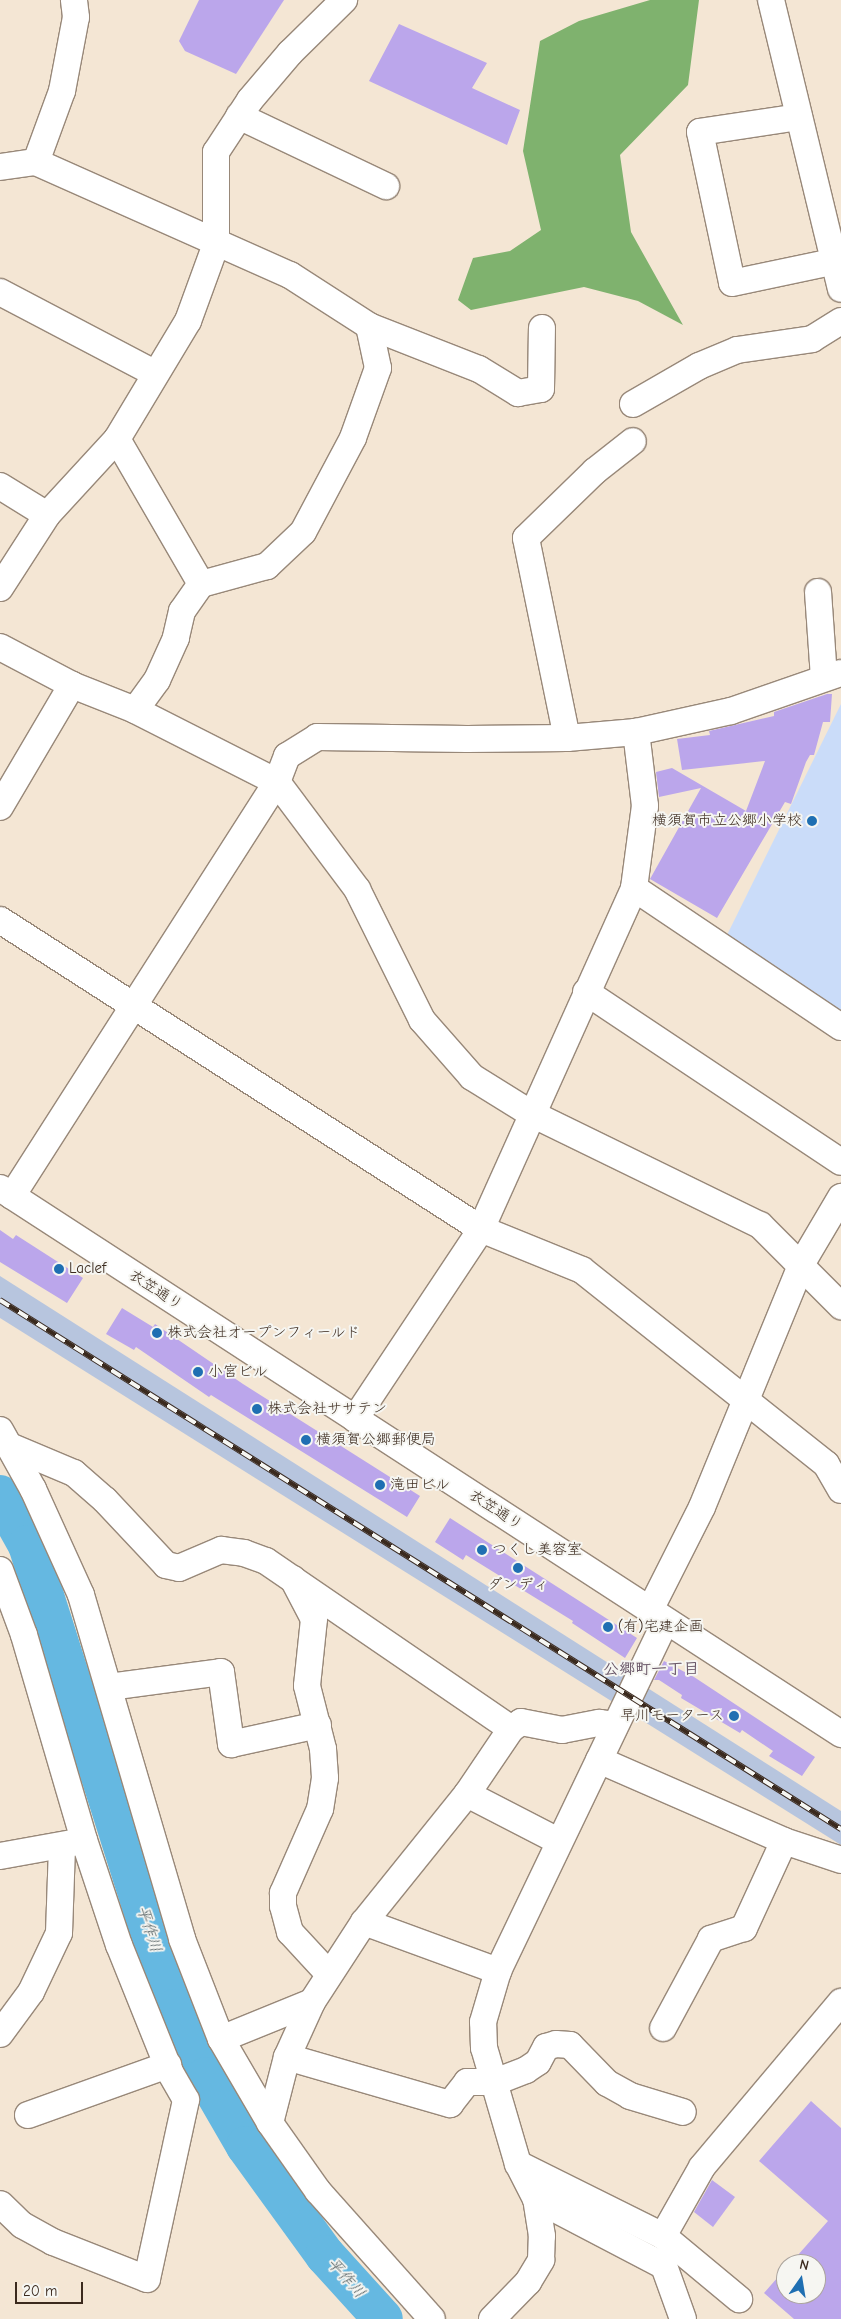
<!DOCTYPE html>
<meta charset="utf-8">
<style>
body{margin:0}
#map{position:relative;width:841px;height:2319px;overflow:hidden;background:#f4e6d4;font-family:"Comic Neue","Klee One",sans-serif}
div>[style]{position:absolute}
[style*='--x']{left:calc(var(--x)*1px);top:calc(var(--y)*1px);width:calc(var(--w)*1px);rotate:calc(var(--a)*1deg)}
.built>*{inset:0;background:#cadcf9}
.industrial>*{inset:0;background:#b7c5de}
.forest>*{inset:0;background:#7fb26e}
.river>*{height:40px;margin:-20px;padding:0 20px;transform-origin:20px;border-radius:20px;background:#65b8e1}
.building>*{inset:0;background:#bba6eb}
.roads{filter:drop-shadow(1px 0 #988879) drop-shadow(-1px 0 #988879) drop-shadow(0 1px #988879) drop-shadow(0 -1px #988879)}
.minor>*{height:26px;margin:-13px;padding:0 13px;transform-origin:13px;border-radius:13px;background:#fff}
.rail>*{height:5.5px;margin-top:-2.75px;transform-origin:0;background:repeating-linear-gradient(90deg,#f6f6f2 0 11px,#3b2a1e 0 22px);box-sizing:border-box;border-block:1px solid #3b2a1e}
.dots>*{width:14px;height:14px;translate:-50% -50%;box-sizing:border-box;border:2px solid #f6f6f2;border-radius:50%}
span{translate:-50% -50%;white-space:nowrap;text-align:center;line-height:1.15;-webkit-text-stroke:4px #f6f6f2;paint-order:stroke}
.poi-label{font-size:15px;color:#3b2a1e}
.right{translate:-100% -50%;text-align:right}
.left{translate:0 -50%;text-align:left}
.street-label{font-size:15px;color:#3b2a1e}
.neighbourhood-label{font-size:16px;color:#685566;font-weight:700}
.water-label{font-size:16px;color:#485558;font-style:italic}
.north{position:absolute;left:776px;top:2254px;width:50px;height:50px;box-sizing:border-box;background:#f6f6f2;border:1px solid #aba49d;border-radius:50%;rotate:13deg;font-size:14px;font-weight:700;line-height:20px;text-align:center;color:#3b2a1e}
.north::after{content:'';display:block;margin:auto;width:18px;height:22px;background:#1f6fb2;clip-path:polygon(50% 0,100% 100%,50% 72%,0 100%)}
.scale{position:absolute;left:15px;top:2282px;width:68px;height:22px;box-sizing:border-box;border:2px solid #3b2a1e;border-top:0;padding-left:6px;font-size:15px;line-height:18px;white-space:nowrap;color:#3b2a1e;-webkit-text-stroke:4px #f6f6f2;paint-order:stroke}
</style>
<div id="map">
<div class="built">
<div style="clip-path:polygon(841px 704px,841px 1014px,726px 937px)"></div>
</div>
<div class="industrial">
<div style="clip-path:polygon(0 1276px,841px 1811px,841px 1845px,0 1318px)"></div>
</div>
<div class="forest">
<div style="clip-path:polygon(650px 0,699px 0,688px 85px,620px 155px,631px 232px,683px 325px,638px 301px,584px 287px,471px 310px,458px 300px,473px 258px,510px 251px,541px 230px,523px 151px,540px 41px,579px 21px)"></div>
</div>
<div class="river">
<div style="--x:0;--y:1495;--w:57;--a:60.8"></div>
<div style="--x:28;--y:1545;--w:486;--a:72.5"></div>
<div style="--x:174;--y:2009;--w:75;--a:64.8"></div>
<div style="--x:206;--y:2077;--w:80;--a:59.9"></div>
<div style="--x:246;--y:2146;--w:135;--a:54.1"></div>
<div style="--x:325;--y:2255;--w:86;--a:47.8"></div>
</div>
<div class="building">
<div style="clip-path:polygon(199px 0,284px 0,236px 74px,185px 51px,179px 41px)"></div>
<div style="clip-path:polygon(399px 24px,487px 63px,472px 88px,520px 110px,507px 145px,369px 81px)"></div>
<div style="clip-path:polygon(827px 694px,832px 694px,830px 722px,823px 722px,814px 755px,810px 755px,806px 762px,791px 804px,785px 802px,717px 918px,650px 879px,701px 788px,659px 797px,656px 772px,672px 768px,746px 811px,765px 761px,682px 770px,677px 739px,710px 735px,709px 731px,774px 716px,774px 712px)"></div>
<div style="clip-path:polygon(0 1230px,13px 1239px,16px 1235px,83px 1278px,67px 1303px,0 1262px)"></div>
<div style="clip-path:polygon(122px 1308px,153px 1327px,155px 1324px,243px 1384px,420px 1496px,407px 1517px,211px 1395px,209px 1397px,136px 1347px,134px 1350px,106px 1334px)"></div>
<div style="clip-path:polygon(450px 1518px,637px 1638px,625px 1658px,572px 1623px,573px 1621px,466px 1555px,463px 1560px,435px 1542px)"></div>
<div style="clip-path:polygon(664px 1661px,694px 1677px,815px 1757px,802px 1776px,769px 1756px,773px 1751px,742px 1730px,740px 1733px,681px 1698px,682px 1695px,659px 1680px,654px 1680px)"></div>
<div style="clip-path:polygon(811px 2101px,841px 2128px,841px 2319px,794px 2319px,764px 2293px,786px 2268px,786px 2294px,816px 2294px,816px 2264px,790px 2264px,828px 2221px,759px 2161px)"></div>
<div style="clip-path:polygon(712px 2180px,735px 2197px,713px 2227px,694px 2212px)"></div>
</div>
<div class="roads">
<div class="minor">
<div style="--x:771;--y:0;--w:297;--a:76.4"></div>
<div style="--x:239;--y:116;--w:163;--a:25.5"></div>
<div style="--x:799;--y:117;--w:100;--a:171.4"></div>
<div style="--x:700;--y:132;--w:154;--a:78"></div>
<div style="--x:732;--y:283;--w:111;--a:-11.9"></div>
<div style="--x:36;--y:162;--w:278;--a:24"></div>
<div style="--x:290;--y:275;--w:94;--a:32.8"></div>
<div style="--x:369;--y:326;--w:43;--a:77.9"></div>
<div style="--x:378;--y:368;--w:74;--a:109.7"></div>
<div style="--x:353;--y:438;--w:106;--a:118"></div>
<div style="--x:303;--y:532;--w:50;--a:136.6"></div>
<div style="--x:267;--y:566;--w:68;--a:164.7"></div>
<div style="--x:201;--y:584;--w:33;--a:125"></div>
<div style="--x:182;--y:611;--w:28;--a:103"></div>
<div style="--x:176;--y:638;--w:46;--a:114.3"></div>
<div style="--x:157;--y:680;--w:37;--a:126"></div>
<div style="--x:0;--y:167;--w:36;--a:-8"></div>
<div style="--x:36;--y:162;--w:76;--a:-69.9"></div>
<div style="--x:62;--y:91;--w:75;--a:-79.3"></div>
<div style="--x:76;--y:17;--w:17;--a:-97"></div>
<div style="--x:0;--y:292;--w:174;--a:27.7"></div>
<div style="--x:369;--y:326;--w:118;--a:21.4"></div>
<div style="--x:479;--y:369;--w:46;--a:31.6"></div>
<div style="--x:518;--y:393;--w:23;--a:-10"></div>
<div style="--x:541;--y:389;--w:61;--a:-89.1"></div>
<div style="--x:633;--y:404;--w:76;--a:-29.9"></div>
<div style="--x:699;--y:366;--w:41;--a:-22.8"></div>
<div style="--x:737;--y:350;--w:76;--a:-8.3"></div>
<div style="--x:812;--y:339;--w:34;--a:-32"></div>
<div style="--x:117;--y:439;--w:168;--a:59.9"></div>
<div style="--x:0;--y:486;--w:55;--a:31.7"></div>
<div style="--x:0;--y:588;--w:87;--a:-57.2"></div>
<div style="--x:47;--y:515;--w:103;--a:-47.4"></div>
<div style="--x:117;--y:439;--w:138;--a:-59"></div>
<div style="--x:188;--y:321;--w:82;--a:-70"></div>
<div style="--x:216;--y:244;--w:92;--a:-90"></div>
<div style="--x:216;--y:152;--w:62;--a:-56.8"></div>
<div style="--x:250;--y:100;--w:62;--a:-49.6"></div>
<div style="--x:290;--y:53;--w:76;--a:-44.5"></div>
<div style="--x:818;--y:592;--w:85;--a:86"></div>
<div style="--x:0;--y:647;--w:81;--a:27.8"></div>
<div style="--x:72;--y:685;--w:68;--a:21.6"></div>
<div style="--x:135;--y:710;--w:159;--a:26.9"></div>
<div style="--x:277;--y:782;--w:134;--a:53.2"></div>
<div style="--x:357;--y:889;--w:146;--a:63.6"></div>
<div style="--x:422;--y:1020;--w:76;--a:48.7"></div>
<div style="--x:472;--y:1077;--w:68;--a:31.8"></div>
<div style="--x:530;--y:1113;--w:256;--a:26"></div>
<div style="--x:760;--y:1225;--w:115;--a:45"></div>
<div style="--x:567;--y:738;--w:204;--a:-101.6"></div>
<div style="--x:526;--y:538;--w:96;--a:-44.2"></div>
<div style="--x:595;--y:471;--w:48;--a:-38.3"></div>
<div style="--x:0;--y:807;--w:142;--a:-59.5"></div>
<div style="--x:634;--y:888;--w:249;--a:33.9"></div>
<div style="--x:0;--y:920;--w:572;--a:32.72"></div>
<div style="--x:481;--y:1229;--w:109;--a:22.1"></div>
<div style="--x:582;--y:1270;--w:312;--a:38.5"></div>
<div style="--x:826;--y:1464;--w:30;--a:60"></div>
<div style="--x:586;--y:992;--w:306;--a:33.7"></div>
<div style="--x:0;--y:1188;--w:1003;--a:32.99"></div>
<div style="--x:12;--y:1196;--w:492;--a:-57.4"></div>
<div style="--x:277;--y:782;--w:28;--a:-69"></div>
<div style="--x:287;--y:756;--w:36;--a:-32"></div>
<div style="--x:317;--y:737;--w:150;--a:0.8"></div>
<div style="--x:467;--y:739;--w:100;--a:-0.6"></div>
<div style="--x:567;--y:738;--w:69;--a:-5"></div>
<div style="--x:636;--y:732;--w:97;--a:-12.5"></div>
<div style="--x:731;--y:711;--w:116;--a:-19.1"></div>
<div style="--x:355;--y:1419;--w:228;--a:-56.4"></div>
<div style="--x:481;--y:1229;--w:374;--a:-65.8"></div>
<div style="--x:634;--y:888;--w:83;--a:-82.4"></div>
<div style="--x:645;--y:806;--w:75;--a:-96.9"></div>
<div style="--x:0;--y:1430;--w:68;--a:60.8"></div>
<div style="--x:33;--y:1489;--w:116;--a:65.6"></div>
<div style="--x:81;--y:1595;--w:359;--a:73.6"></div>
<div style="--x:182;--y:1939;--w:107;--a:68.7"></div>
<div style="--x:221;--y:2039;--w:97;--a:59.7"></div>
<div style="--x:270;--y:2123;--w:83;--a:54.8"></div>
<div style="--x:318;--y:2191;--w:171;--a:48.3"></div>
<div style="--x:12;--y:1447;--w:67;--a:22.8"></div>
<div style="--x:74;--y:1473;--w:41;--a:41.1"></div>
<div style="--x:105;--y:1500;--w:89;--a:46.8"></div>
<div style="--x:166;--y:1565;--w:13;--a:13"></div>
<div style="--x:179;--y:1568;--w:46;--a:-23.2"></div>
<div style="--x:221;--y:1550;--w:23;--a:7"></div>
<div style="--x:244;--y:1553;--w:23;--a:20"></div>
<div style="--x:266;--y:1561;--w:297;--a:34.4"></div>
<div style="--x:0;--y:1570;--w:69;--a:69.7"></div>
<div style="--x:24;--y:1635;--w:214;--a:73.7"></div>
<div style="--x:84;--y:1840;--w:111;--a:71.6"></div>
<div style="--x:119;--y:1945;--w:137;--a:68.1"></div>
<div style="--x:170;--y:2072;--w:32;--a:60"></div>
<div style="--x:186;--y:2100;--w:183;--a:102.3"></div>
<div style="--x:147;--y:2279;--w:101;--a:-158.5"></div>
<div style="--x:53;--y:2242;--w:35;--a:-151"></div>
<div style="--x:22;--y:2225;--w:30;--a:-136"></div>
<div style="--x:293;--y:1579;--w:45;--a:62.3"></div>
<div style="--x:314;--y:1619;--w:67;--a:96"></div>
<div style="--x:307;--y:1686;--w:65;--a:75.7"></div>
<div style="--x:323;--y:1749;--w:29;--a:86"></div>
<div style="--x:325;--y:1778;--w:31;--a:99"></div>
<div style="--x:320;--y:1809;--w:92;--a:113.8"></div>
<div style="--x:283;--y:1893;--w:13;--a:90"></div>
<div style="--x:283;--y:1906;--w:27;--a:75"></div>
<div style="--x:290;--y:1932;--w:56;--a:47.2"></div>
<div style="--x:650;--y:1610;--w:115;--a:-63.2"></div>
<div style="--x:702;--y:1507;--w:264;--a:-67.7"></div>
<div style="--x:802;--y:1263;--w:77;--a:-59.4"></div>
<div style="--x:109;--y:1687;--w:113;--a:-7.6"></div>
<div style="--x:221;--y:1672;--w:73;--a:82.1"></div>
<div style="--x:231;--y:1744;--w:89;--a:-12.3"></div>
<div style="--x:599;--y:1760;--w:202;--a:23.6"></div>
<div style="--x:784;--y:1841;--w:96;--a:114.7"></div>
<div style="--x:744;--y:1928;--w:35;--a:162"></div>
<div style="--x:711;--y:1939;--w:101;--a:118.3"></div>
<div style="--x:467;--y:1794;--w:102;--a:27.3"></div>
<div style="--x:784;--y:1841;--w:60;--a:18.4"></div>
<div style="--x:0;--y:1856;--w:79;--a:-10.2"></div>
<div style="--x:364;--y:1922;--w:143;--a:20.1"></div>
<div style="--x:0;--y:2034;--w:52;--a:-53.6"></div>
<div style="--x:31;--y:1992;--w:65;--a:-64.6"></div>
<div style="--x:59;--y:1933;--w:87;--a:-88"></div>
<div style="--x:221;--y:2039;--w:98;--a:-22.1"></div>
<div style="--x:312;--y:2002;--w:95;--a:-57"></div>
<div style="--x:364;--y:1922;--w:164;--a:-51.2"></div>
<div style="--x:467;--y:1794;--w:78;--a:-55.9"></div>
<div style="--x:511;--y:1729;--w:12;--a:-35"></div>
<div style="--x:521;--y:1722;--w:42;--a:11"></div>
<div style="--x:562;--y:1730;--w:38;--a:-11"></div>
<div style="--x:599;--y:1723;--w:16;--a:7"></div>
<div style="--x:287;--y:2057;--w:170;--a:16.1"></div>
<div style="--x:450;--y:2104;--w:28;--a:-52"></div>
<div style="--x:467;--y:2082;--w:28;--a:0"></div>
<div style="--x:495;--y:2082;--w:33;--a:-21"></div>
<div style="--x:526;--y:2070;--w:14;--a:-34"></div>
<div style="--x:538;--y:2062;--w:17;--a:-62"></div>
<div style="--x:546;--y:2047;--w:10;--a:-17"></div>
<div style="--x:556;--y:2044;--w:14;--a:4"></div>
<div style="--x:570;--y:2045;--w:53;--a:45.8"></div>
<div style="--x:607;--y:2083;--w:26;--a:29"></div>
<div style="--x:630;--y:2096;--w:55;--a:16.8"></div>
<div style="--x:28;--y:2115;--w:149;--a:-19.7"></div>
<div style="--x:270;--y:2123;--w:68;--a:-75.6"></div>
<div style="--x:287;--y:2057;--w:60;--a:-65.6"></div>
<div style="--x:518;--y:2164;--w:162;--a:26.4"></div>
<div style="--x:663;--y:2236;--w:99;--a:39.7"></div>
<div style="--x:536;--y:2199;--w:144;--a:27.6"></div>
<div style="--x:664;--y:2266;--w:56;--a:70.3"></div>
<div style="--x:663;--y:2236;--w:79;--a:-60.5"></div>
<div style="--x:702;--y:2167;--w:216;--a:-49.9"></div>
<div style="--x:492;--y:2319;--w:52;--a:-45.8"></div>
<div style="--x:528;--y:2282;--w:26;--a:-59"></div>
<div style="--x:541;--y:2260;--w:24;--a:-88"></div>
<div style="--x:542;--y:2236;--w:37;--a:-99"></div>
<div style="--x:536;--y:2199;--w:39;--a:-117"></div>
<div style="--x:518;--y:2164;--w:121;--a:-106.3"></div>
<div style="--x:484;--y:2048;--w:26;--a:-92"></div>
<div style="--x:483;--y:2022;--w:53;--a:-73.6"></div>
<div style="--x:498;--y:1971;--w:388;--a:-64.4"></div>
</div>
</div>
<div class="rail">
<div style="--x:0;--y:1300;--w:994;--a:32.17"></div>
</div>
<div class="dots">
<div style="left:812px;top:821px;background:#1f6fb2"></div>
<div style="left:59px;top:1269px;background:#1f6fb2"></div>
<div style="left:157px;top:1333px;background:#1f6fb2"></div>
<div style="left:198px;top:1372px;background:#1f6fb2"></div>
<div style="left:257px;top:1409px;background:#1f6fb2"></div>
<div style="left:306px;top:1440px;background:#1f6fb2"></div>
<div style="left:380px;top:1485px;background:#1f6fb2"></div>
<div style="left:482px;top:1550px;background:#1f6fb2"></div>
<div style="left:518px;top:1568px;background:#1f6fb2"></div>
<div style="left:608px;top:1627px;background:#1f6fb2"></div>
<div style="left:734px;top:1716px;background:#1f6fb2"></div>
</div>
<div class="poi-label">
<span class="right" style="left:802px;top:821px">横須賀市立公郷小学校</span>
<span class="left" style="left:69px;top:1269px">Laclef</span>
<span class="left" style="left:167px;top:1333px">株式会社オープンフィールド</span>
<span class="left" style="left:208px;top:1372px">小宮ビル</span>
<span class="left" style="left:267px;top:1409px">株式会社ササテン</span>
<span class="left" style="left:316px;top:1440px">横須賀公郷郵便局</span>
<span class="left" style="left:390px;top:1485px">滝田ビル</span>
<span class="left" style="left:492px;top:1550px">つくし美容室</span>
<span style="left:518px;top:1585px">ダンディ</span>
<span class="left" style="left:618px;top:1627px">(有)宅建企画</span>
<span class="right" style="left:724px;top:1716px">早川モータース</span>
</div>
<div class="street-label">
<span style="left:156px;top:1290px;rotate:33deg">衣笠通り</span>
<span style="left:496px;top:1510px;rotate:33deg">衣笠通り</span>
</div>
<div class="neighbourhood-label">
<span style="left:651px;top:1669px">公郷町一丁目</span>
</div>
<div class="water-label">
<span style="left:149px;top:1929px;rotate:72deg">平作川</span>
<span style="left:346px;top:2278px;rotate:48deg">平作川</span>
</div>
<div class="north">N</div>
<div class="scale">20 m</div>
</div>
